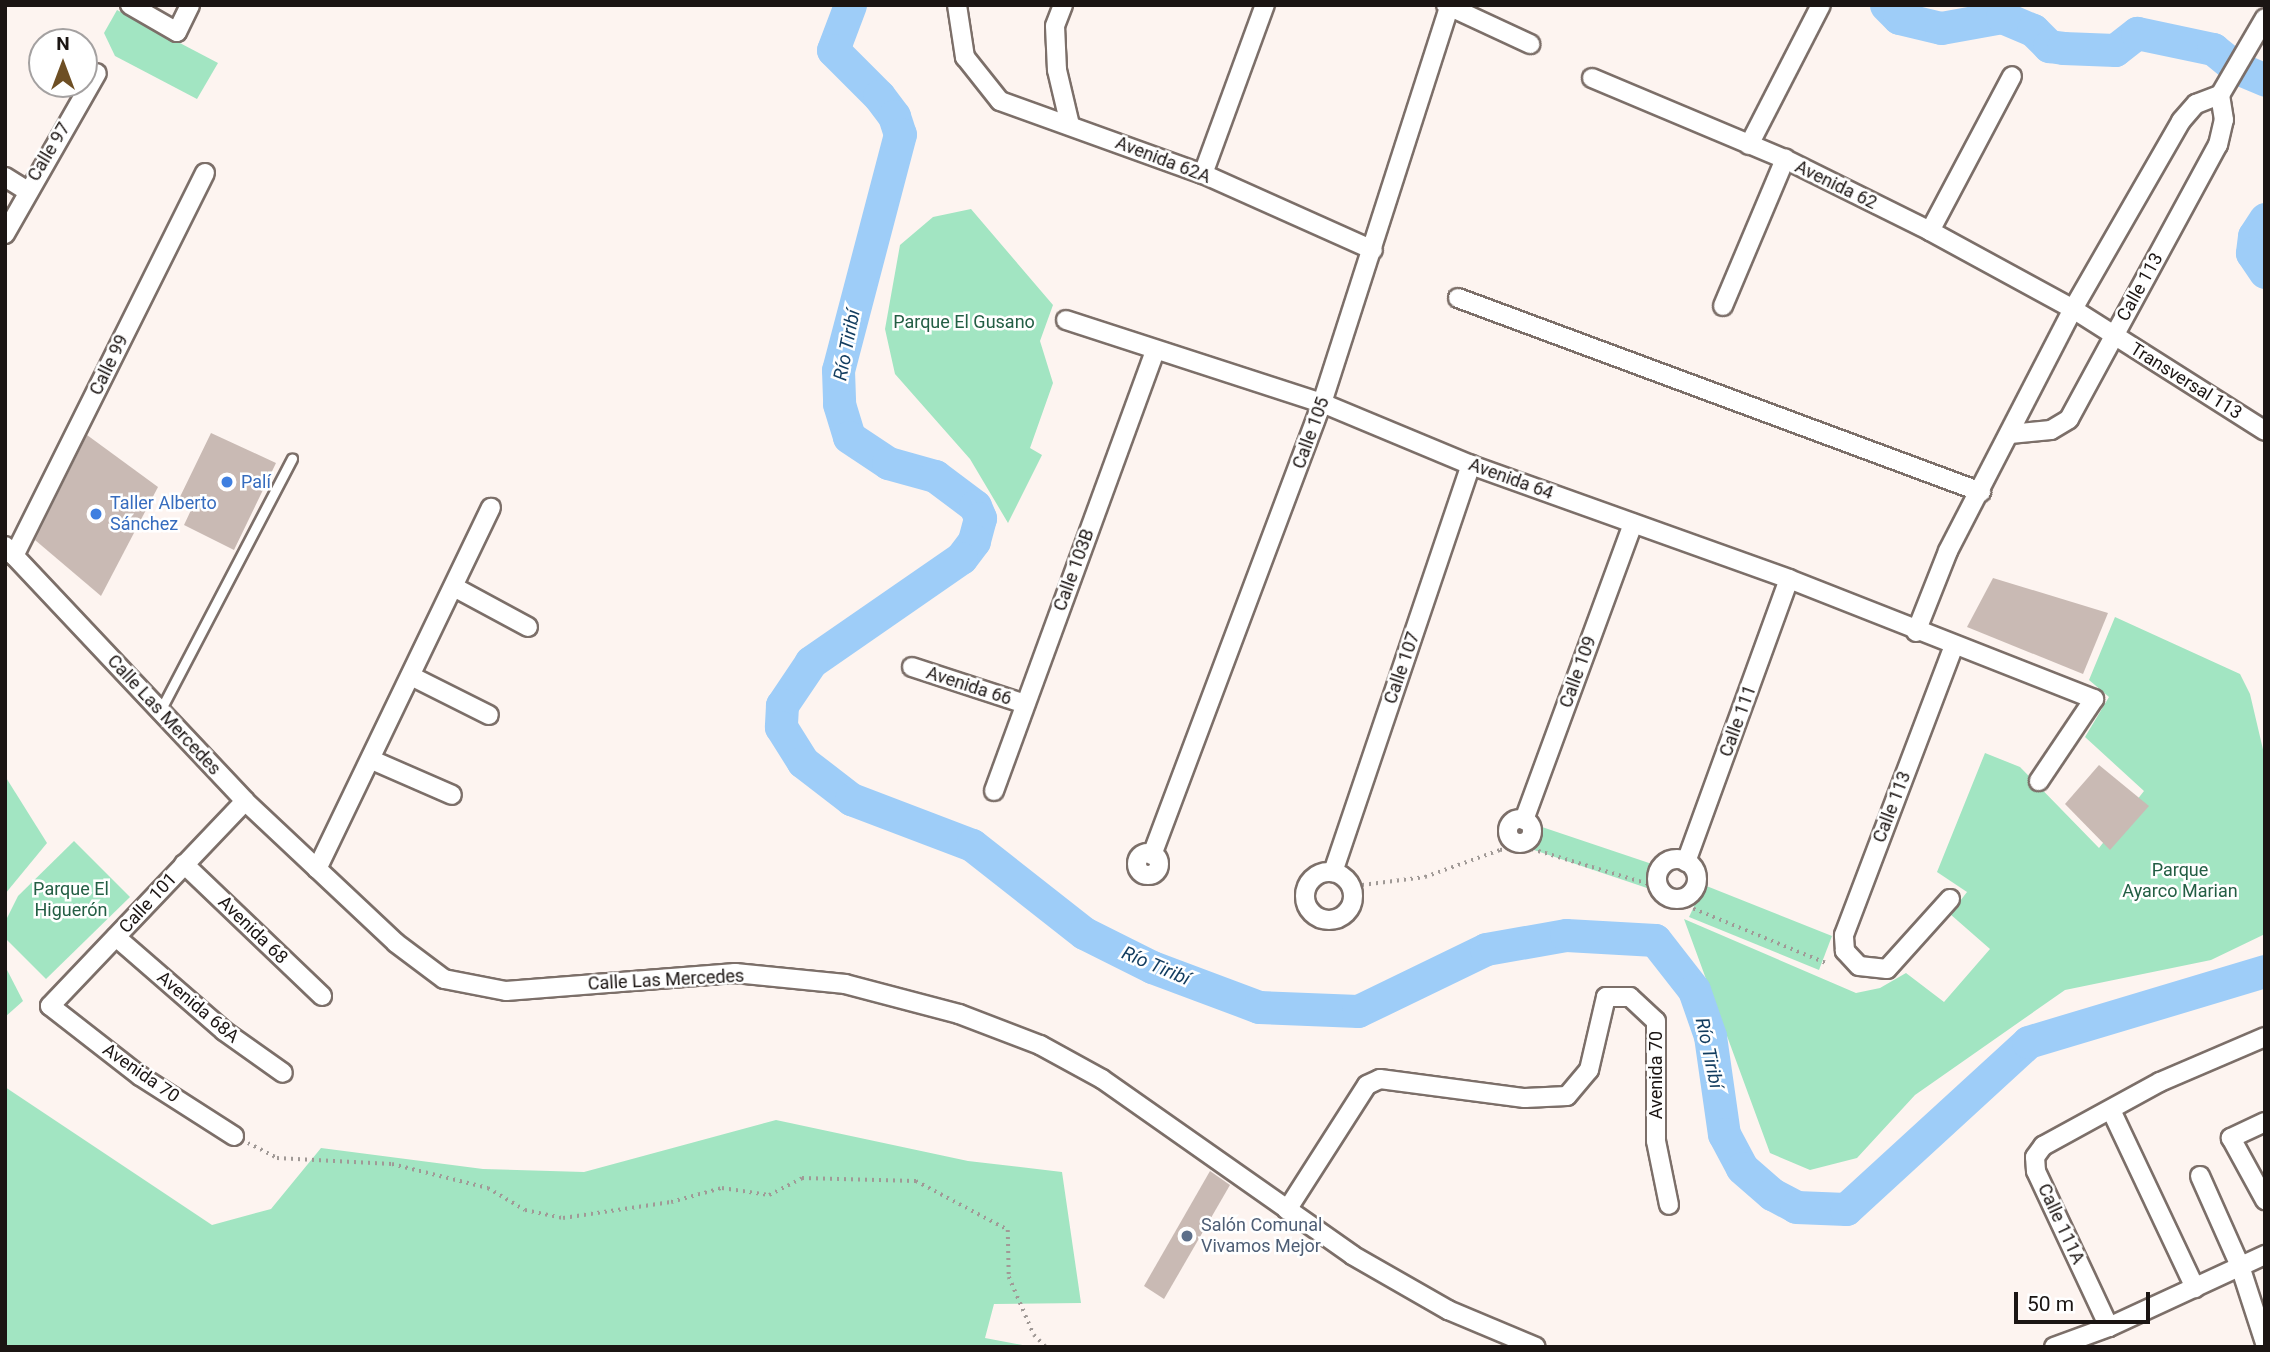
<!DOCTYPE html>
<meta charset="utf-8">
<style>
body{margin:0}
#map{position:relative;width:2270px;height:1352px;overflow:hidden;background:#fdf4f0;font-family:Roboto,sans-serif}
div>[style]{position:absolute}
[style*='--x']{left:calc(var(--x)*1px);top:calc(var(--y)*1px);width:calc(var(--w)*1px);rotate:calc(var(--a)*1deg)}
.green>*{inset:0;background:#a2e5c2}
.river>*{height:33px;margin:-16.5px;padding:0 16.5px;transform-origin:16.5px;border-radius:16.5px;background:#9ecdf8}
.building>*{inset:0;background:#c9bab4}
.path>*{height:3.5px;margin-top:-1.75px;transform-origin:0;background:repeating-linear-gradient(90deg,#a09996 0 2px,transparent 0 7px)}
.roads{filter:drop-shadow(2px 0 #7c6f69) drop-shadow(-2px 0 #7c6f69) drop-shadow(0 2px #7c6f69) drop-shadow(0 -2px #7c6f69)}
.lane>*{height:9px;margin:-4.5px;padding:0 4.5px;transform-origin:4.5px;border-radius:4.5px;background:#fff}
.street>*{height:18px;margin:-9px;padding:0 9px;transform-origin:9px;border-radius:9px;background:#fff}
.street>.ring{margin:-9px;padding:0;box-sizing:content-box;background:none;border:18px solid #fff;border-radius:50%}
.dots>*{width:19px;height:19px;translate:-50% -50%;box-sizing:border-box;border:4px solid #fff;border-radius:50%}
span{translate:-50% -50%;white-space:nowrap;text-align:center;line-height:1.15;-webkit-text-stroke:5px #fff;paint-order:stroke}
.street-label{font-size:18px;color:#1b1513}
.park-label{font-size:18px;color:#235e44}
.shop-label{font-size:18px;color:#366cbe}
.left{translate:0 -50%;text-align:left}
.service-label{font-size:18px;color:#4e5e75}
.water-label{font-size:19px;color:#113c5f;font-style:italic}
.frame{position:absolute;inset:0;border:7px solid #1b1513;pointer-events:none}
.north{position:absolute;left:28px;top:28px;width:70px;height:70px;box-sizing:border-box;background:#fff;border:2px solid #a4a1a1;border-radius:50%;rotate:0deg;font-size:19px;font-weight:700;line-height:28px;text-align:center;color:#1b1513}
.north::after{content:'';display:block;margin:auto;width:24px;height:32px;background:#6e4f24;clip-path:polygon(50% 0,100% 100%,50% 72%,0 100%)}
.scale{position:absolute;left:2014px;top:1292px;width:136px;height:32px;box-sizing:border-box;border:4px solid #1b1513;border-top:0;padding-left:9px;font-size:21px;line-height:24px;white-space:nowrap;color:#1b1513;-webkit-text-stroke:5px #fff;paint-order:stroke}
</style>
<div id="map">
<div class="green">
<div style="clip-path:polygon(117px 10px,218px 63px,197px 99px,115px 56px,104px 33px)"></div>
<div style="clip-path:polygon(971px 209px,1053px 305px,1040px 341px,1053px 383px,1030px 448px,1042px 455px,1008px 523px,970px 459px,895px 374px,885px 329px,900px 245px,933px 217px)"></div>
<div style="clip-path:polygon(2115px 617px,2240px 674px,2250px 694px,2265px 758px,2265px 934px,2211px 960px,2065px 990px,1915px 1095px,1857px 1158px,1810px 1170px,1770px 1153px,1684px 919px,1856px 993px,1880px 988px,1906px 973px,1944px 1002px,1990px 949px,1950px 914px,1967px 892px,1937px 872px,1985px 753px,2020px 767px,2099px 848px,2144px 791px,2085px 737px,2109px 697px,2089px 680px)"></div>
<div style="clip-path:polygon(5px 776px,47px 843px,5px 894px)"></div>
<div style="clip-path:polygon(1542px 827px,1655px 865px,1647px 888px,1534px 850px)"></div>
<div style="clip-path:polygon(74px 841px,130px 897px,46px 979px,5px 938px,5px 922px,18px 896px)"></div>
<div style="clip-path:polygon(1704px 885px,1832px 936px,1819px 970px,1689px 917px)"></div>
<div style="clip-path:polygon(5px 966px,23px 1001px,5px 1017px)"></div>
<div style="clip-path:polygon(5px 1087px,212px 1225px,271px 1209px,321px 1148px,483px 1169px,584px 1172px,776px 1120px,968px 1161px,1062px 1172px,1081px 1303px,994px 1304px,985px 1338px,1033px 1347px,5px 1347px)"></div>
</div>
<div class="river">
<div style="--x:850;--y:5;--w:48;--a:110.7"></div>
<div style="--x:833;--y:50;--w:65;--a:45"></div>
<div style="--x:879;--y:96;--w:25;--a:53"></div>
<div style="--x:894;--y:116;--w:19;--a:72"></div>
<div style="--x:900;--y:134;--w:244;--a:104.7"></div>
<div style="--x:838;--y:370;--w:34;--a:88"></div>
<div style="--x:839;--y:404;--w:34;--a:73"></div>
<div style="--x:849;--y:437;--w:47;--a:33.7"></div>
<div style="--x:888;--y:463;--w:49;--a:15.5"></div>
<div style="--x:935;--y:476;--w:50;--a:36.9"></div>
<div style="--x:975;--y:506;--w:13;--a:67"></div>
<div style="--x:980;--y:518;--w:24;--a:105"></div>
<div style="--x:974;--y:541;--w:21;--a:127"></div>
<div style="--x:961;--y:558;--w:183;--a:145.3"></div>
<div style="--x:811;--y:662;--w:52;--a:124"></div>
<div style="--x:782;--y:705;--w:22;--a:93"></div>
<div style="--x:781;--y:727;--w:41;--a:57.8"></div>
<div style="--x:803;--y:762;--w:61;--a:37.6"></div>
<div style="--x:851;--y:799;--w:129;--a:20.8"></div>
<div style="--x:972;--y:845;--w:142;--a:38.2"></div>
<div style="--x:1084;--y:933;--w:76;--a:26.6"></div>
<div style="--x:1152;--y:967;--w:114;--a:20.5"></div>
<div style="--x:1259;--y:1007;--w:99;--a:2.3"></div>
<div style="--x:1358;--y:1011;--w:142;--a:-25.8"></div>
<div style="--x:1486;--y:949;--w:81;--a:-9.9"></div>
<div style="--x:1566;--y:935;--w:89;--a:3.2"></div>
<div style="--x:1655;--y:940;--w:63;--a:52"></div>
<div style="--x:1694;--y:990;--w:49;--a:70.8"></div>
<div style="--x:1710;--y:1036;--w:99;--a:81.9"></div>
<div style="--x:1724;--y:1134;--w:38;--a:62"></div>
<div style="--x:1742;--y:1168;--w:40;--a:41"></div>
<div style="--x:1772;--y:1194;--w:27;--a:28"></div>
<div style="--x:1796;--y:1207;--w:50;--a:2.3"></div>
<div style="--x:1846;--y:1209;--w:247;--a:-42.5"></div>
<div style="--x:2028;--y:1042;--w:247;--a:-16.7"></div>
<div style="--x:1886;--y:5;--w:18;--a:45"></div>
<div style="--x:1899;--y:18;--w:43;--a:13.4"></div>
<div style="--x:1941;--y:28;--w:62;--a:-10.2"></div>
<div style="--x:2002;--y:17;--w:34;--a:23"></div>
<div style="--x:2033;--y:30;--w:23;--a:45"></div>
<div style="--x:2049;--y:46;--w:14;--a:8"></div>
<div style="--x:2063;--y:48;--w:52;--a:2.2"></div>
<div style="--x:2115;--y:50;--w:28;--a:-38"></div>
<div style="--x:2137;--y:33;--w:78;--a:11.9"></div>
<div style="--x:2213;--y:49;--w:28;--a:39"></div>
<div style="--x:2235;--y:67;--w:33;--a:23"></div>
<div style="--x:2265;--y:219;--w:20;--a:123"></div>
<div style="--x:2254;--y:236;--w:17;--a:97"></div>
<div style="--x:2252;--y:253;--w:23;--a:56"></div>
</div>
<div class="building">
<div style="clip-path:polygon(211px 433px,276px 463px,234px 550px,184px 525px,192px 508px,178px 501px)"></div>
<div style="clip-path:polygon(87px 435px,158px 487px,101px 596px,35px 540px)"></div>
<div style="clip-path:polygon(1993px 578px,2108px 613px,2083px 674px,1967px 627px)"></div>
<div style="clip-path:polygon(2099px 765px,2149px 806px,2110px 850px,2065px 804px)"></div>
<div style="clip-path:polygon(1210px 1171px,1230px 1185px,1164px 1299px,1144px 1286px)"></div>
</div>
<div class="path">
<div style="--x:1362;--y:885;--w:64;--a:-7.2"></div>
<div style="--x:1425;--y:877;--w:80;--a:-19.8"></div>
<div style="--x:1500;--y:850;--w:25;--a:-7"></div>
<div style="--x:1525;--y:847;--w:133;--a:16.7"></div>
<div style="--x:1687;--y:906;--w:150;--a:22.3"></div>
<div style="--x:248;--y:1143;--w:33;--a:27"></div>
<div style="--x:277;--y:1158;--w:115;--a:3"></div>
<div style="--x:392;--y:1164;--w:99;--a:14"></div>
<div style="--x:488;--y:1188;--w:43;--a:30.7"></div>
<div style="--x:525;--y:1210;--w:39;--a:12"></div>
<div style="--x:563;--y:1218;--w:109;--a:-8.4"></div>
<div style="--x:671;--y:1202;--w:53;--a:-15.4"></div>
<div style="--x:722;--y:1188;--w:48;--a:8.5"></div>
<div style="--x:769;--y:1195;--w:37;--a:-27"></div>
<div style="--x:802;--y:1178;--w:114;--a:1.5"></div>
<div style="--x:916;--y:1181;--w:104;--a:28"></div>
<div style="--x:1008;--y:1230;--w:47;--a:88.8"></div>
<div style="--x:1009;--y:1277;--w:63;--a:66.7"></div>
<div style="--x:1034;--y:1335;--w:17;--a:45"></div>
</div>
<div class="roads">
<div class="lane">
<div style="--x:160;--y:711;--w:285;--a:-62.4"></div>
</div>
<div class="street">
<div style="--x:130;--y:5;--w:54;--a:29.9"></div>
<div style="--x:177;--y:32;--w:30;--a:-64"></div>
<div style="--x:957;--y:5;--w:53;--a:81.3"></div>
<div style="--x:965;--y:57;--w:56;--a:51.5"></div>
<div style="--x:1000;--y:101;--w:216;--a:19.8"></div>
<div style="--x:1203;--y:174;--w:186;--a:24.1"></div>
<div style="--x:1063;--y:5;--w:22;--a:111"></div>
<div style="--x:1055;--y:26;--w:44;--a:87.4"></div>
<div style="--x:1057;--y:70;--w:57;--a:76.7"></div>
<div style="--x:1446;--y:5;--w:93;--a:24.9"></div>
<div style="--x:1592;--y:78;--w:209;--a:22.8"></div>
<div style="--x:1785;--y:159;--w:162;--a:26.4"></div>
<div style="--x:1930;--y:231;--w:163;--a:28.6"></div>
<div style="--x:2073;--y:309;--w:227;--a:32.4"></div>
<div style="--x:1749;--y:145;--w:157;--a:-62.8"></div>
<div style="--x:1203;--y:174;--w:180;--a:-69.9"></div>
<div style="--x:5;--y:177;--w:25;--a:32"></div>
<div style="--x:1930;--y:231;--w:175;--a:-62.1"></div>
<div style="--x:5;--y:234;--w:185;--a:-60.3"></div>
<div style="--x:1458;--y:298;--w:558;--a:20.35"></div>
<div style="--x:1723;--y:306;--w:160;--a:-67.1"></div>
<div style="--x:1066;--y:320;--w:269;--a:18"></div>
<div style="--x:1322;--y:403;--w:161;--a:22.6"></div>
<div style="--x:1471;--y:465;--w:338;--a:19.7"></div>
<div style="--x:1789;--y:579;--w:328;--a:21.5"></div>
<div style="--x:2094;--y:699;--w:99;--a:123.9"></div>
<div style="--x:2010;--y:434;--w:41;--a:-5.6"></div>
<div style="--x:2051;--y:430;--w:21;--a:-31"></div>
<div style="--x:2069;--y:419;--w:312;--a:-61.5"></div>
<div style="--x:2218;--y:145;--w:26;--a:-77"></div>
<div style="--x:2224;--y:120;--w:25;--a:-99"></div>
<div style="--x:2220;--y:95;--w:89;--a:-59.7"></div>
<div style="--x:5;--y:546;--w:350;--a:46.7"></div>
<div style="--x:245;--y:801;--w:207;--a:43.2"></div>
<div style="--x:396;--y:943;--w:60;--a:36.9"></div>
<div style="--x:444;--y:979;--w:63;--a:11"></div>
<div style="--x:506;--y:991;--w:230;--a:-4.5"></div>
<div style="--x:735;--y:973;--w:111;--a:5.7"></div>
<div style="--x:845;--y:984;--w:118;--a:14.7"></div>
<div style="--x:959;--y:1014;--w:87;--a:20.9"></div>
<div style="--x:1040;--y:1045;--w:71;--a:28.7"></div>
<div style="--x:1102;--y:1079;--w:306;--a:35.1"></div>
<div style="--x:1352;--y:1255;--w:111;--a:29.8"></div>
<div style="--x:1448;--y:1310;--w:95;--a:22.8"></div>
<div style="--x:14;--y:556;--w:428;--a:-63.5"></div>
<div style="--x:454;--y:587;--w:84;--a:28.4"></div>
<div style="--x:1916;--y:632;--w:87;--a:-68.4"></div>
<div style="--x:1948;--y:551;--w:272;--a:-62.7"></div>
<div style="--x:2073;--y:309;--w:217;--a:-60.1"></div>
<div style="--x:2181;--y:121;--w:23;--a:-49"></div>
<div style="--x:2196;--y:104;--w:26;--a:-21"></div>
<div style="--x:912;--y:667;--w:119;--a:18.1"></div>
<div style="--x:411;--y:676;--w:87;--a:26.6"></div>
<div style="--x:372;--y:760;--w:87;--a:23.6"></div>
<div style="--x:994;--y:791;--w:469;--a:-69.9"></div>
<div class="ring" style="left:1508px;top:819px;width:6px;height:6px"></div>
<div style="--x:1524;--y:820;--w:316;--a:-69.8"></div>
<div class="ring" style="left:1137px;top:853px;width:4px;height:4px"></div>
<div style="--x:1152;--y:855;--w:483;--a:-69.4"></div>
<div style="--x:1322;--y:403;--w:418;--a:-72.2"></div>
<div class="ring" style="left:1657px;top:859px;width:22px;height:22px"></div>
<div style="--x:1686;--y:862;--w:301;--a:-70"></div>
<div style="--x:184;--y:864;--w:191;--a:43.7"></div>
<div style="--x:317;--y:869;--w:401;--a:-64.3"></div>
<div class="ring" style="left:1305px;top:872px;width:30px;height:30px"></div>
<div style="--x:1333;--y:872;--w:430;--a:-71.3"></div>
<div style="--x:1950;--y:899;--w:94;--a:132"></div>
<div style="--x:1887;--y:969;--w:28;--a:-174"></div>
<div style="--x:1859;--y:966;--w:21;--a:-133"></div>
<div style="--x:1845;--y:951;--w:16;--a:-94"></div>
<div style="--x:1844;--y:935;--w:310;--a:-69.2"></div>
<div style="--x:116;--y:937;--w:143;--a:41"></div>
<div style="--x:224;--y:1031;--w:72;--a:35.4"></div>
<div style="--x:2111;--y:1110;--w:197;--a:64.7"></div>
<div style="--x:2265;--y:1122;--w:38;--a:155"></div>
<div style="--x:2231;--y:1138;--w:71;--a:61.3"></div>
<div style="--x:234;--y:1136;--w:112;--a:-147.4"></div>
<div style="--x:140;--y:1076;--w:114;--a:-142.1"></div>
<div style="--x:50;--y:1006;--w:283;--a:-46.4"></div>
<div style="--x:2200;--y:1176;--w:98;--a:66"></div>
<div style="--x:2240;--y:1266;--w:81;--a:72"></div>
<div style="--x:1287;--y:1210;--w:148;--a:-57.4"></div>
<div style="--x:1367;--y:1085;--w:14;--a:-25"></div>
<div style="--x:1380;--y:1079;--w:146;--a:7.5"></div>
<div style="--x:1525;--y:1098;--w:42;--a:-2.7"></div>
<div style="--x:1567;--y:1096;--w:34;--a:-50"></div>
<div style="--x:1589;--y:1070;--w:75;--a:-76.9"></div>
<div style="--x:1606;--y:997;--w:24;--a:0"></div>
<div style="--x:1630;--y:997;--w:35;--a:43"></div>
<div style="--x:1656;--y:1021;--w:120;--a:90"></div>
<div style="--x:1656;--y:1141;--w:65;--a:78.5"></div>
<div style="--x:2109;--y:1327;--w:172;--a:-115.1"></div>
<div style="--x:2036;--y:1171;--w:14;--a:-94"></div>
<div style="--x:2035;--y:1157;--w:14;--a:-54"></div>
<div style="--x:2043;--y:1146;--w:133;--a:-28.7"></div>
<div style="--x:2160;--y:1082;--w:114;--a:-23.2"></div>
<div style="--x:2054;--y:1347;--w:59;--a:-20"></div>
<div style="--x:2109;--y:1327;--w:172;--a:-24.8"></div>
</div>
</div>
<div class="dots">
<div style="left:227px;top:482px;background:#3f7fe0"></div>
<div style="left:96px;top:514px;background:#3f7fe0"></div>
<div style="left:1187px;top:1236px;background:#5c6f8a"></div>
</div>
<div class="street-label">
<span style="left:49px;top:152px;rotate:-59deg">Calle 97</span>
<span style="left:1163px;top:160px;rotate:21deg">Avenida 62A</span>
<span style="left:1836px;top:185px;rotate:26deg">Avenida 62</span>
<span style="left:2140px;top:287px;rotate:-61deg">Calle 113</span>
<span style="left:109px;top:365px;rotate:-64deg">Calle 99</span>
<span style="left:2186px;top:381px;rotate:32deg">Transversal 113</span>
<span style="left:1311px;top:433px;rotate:-70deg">Calle 105</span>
<span style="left:1511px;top:479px;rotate:20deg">Avenida 64</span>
<span style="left:1074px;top:570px;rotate:-70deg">Calle 103B</span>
<span style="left:1402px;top:668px;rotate:-71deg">Calle 107</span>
<span style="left:1578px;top:672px;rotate:-70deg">Calle 109</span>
<span style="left:969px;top:686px;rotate:18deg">Avenida 66</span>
<span style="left:164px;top:715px;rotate:47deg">Calle Las Mercedes</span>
<span style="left:1738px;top:721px;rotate:-70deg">Calle 111</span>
<span style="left:1892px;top:807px;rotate:-69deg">Calle 113</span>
<span style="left:148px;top:903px;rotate:-47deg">Calle 101</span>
<span style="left:253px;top:930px;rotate:44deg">Avenida 68</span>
<span style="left:666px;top:980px;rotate:-3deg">Calle Las Mercedes</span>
<span style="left:198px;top:1007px;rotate:40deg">Avenida 68A</span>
<span style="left:141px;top:1073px;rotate:35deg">Avenida 70</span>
<span style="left:1656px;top:1075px;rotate:-90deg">Avenida 70</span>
<span style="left:2061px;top:1224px;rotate:65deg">Calle 111A</span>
</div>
<div class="park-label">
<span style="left:964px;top:322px">Parque El Gusano</span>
<span style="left:2180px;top:881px">Parque<br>Ayarco Marian</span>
<span style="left:71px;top:900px">Parque El<br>Higuerón</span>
</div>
<div class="shop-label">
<span class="left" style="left:241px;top:482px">Palí</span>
<span class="left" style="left:110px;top:514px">Taller Alberto<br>Sánchez</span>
</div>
<div class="service-label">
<span class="left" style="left:1201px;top:1236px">Salón Comunal<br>Vivamos Mejor</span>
</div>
<div class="water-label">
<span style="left:847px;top:345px;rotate:-79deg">Río Tiribí</span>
<span style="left:1156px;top:966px;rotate:23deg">Río Tiribí</span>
<span style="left:1709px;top:1053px;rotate:78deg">Río Tiribí</span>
</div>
<div class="frame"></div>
<div class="north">N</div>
<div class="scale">50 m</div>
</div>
